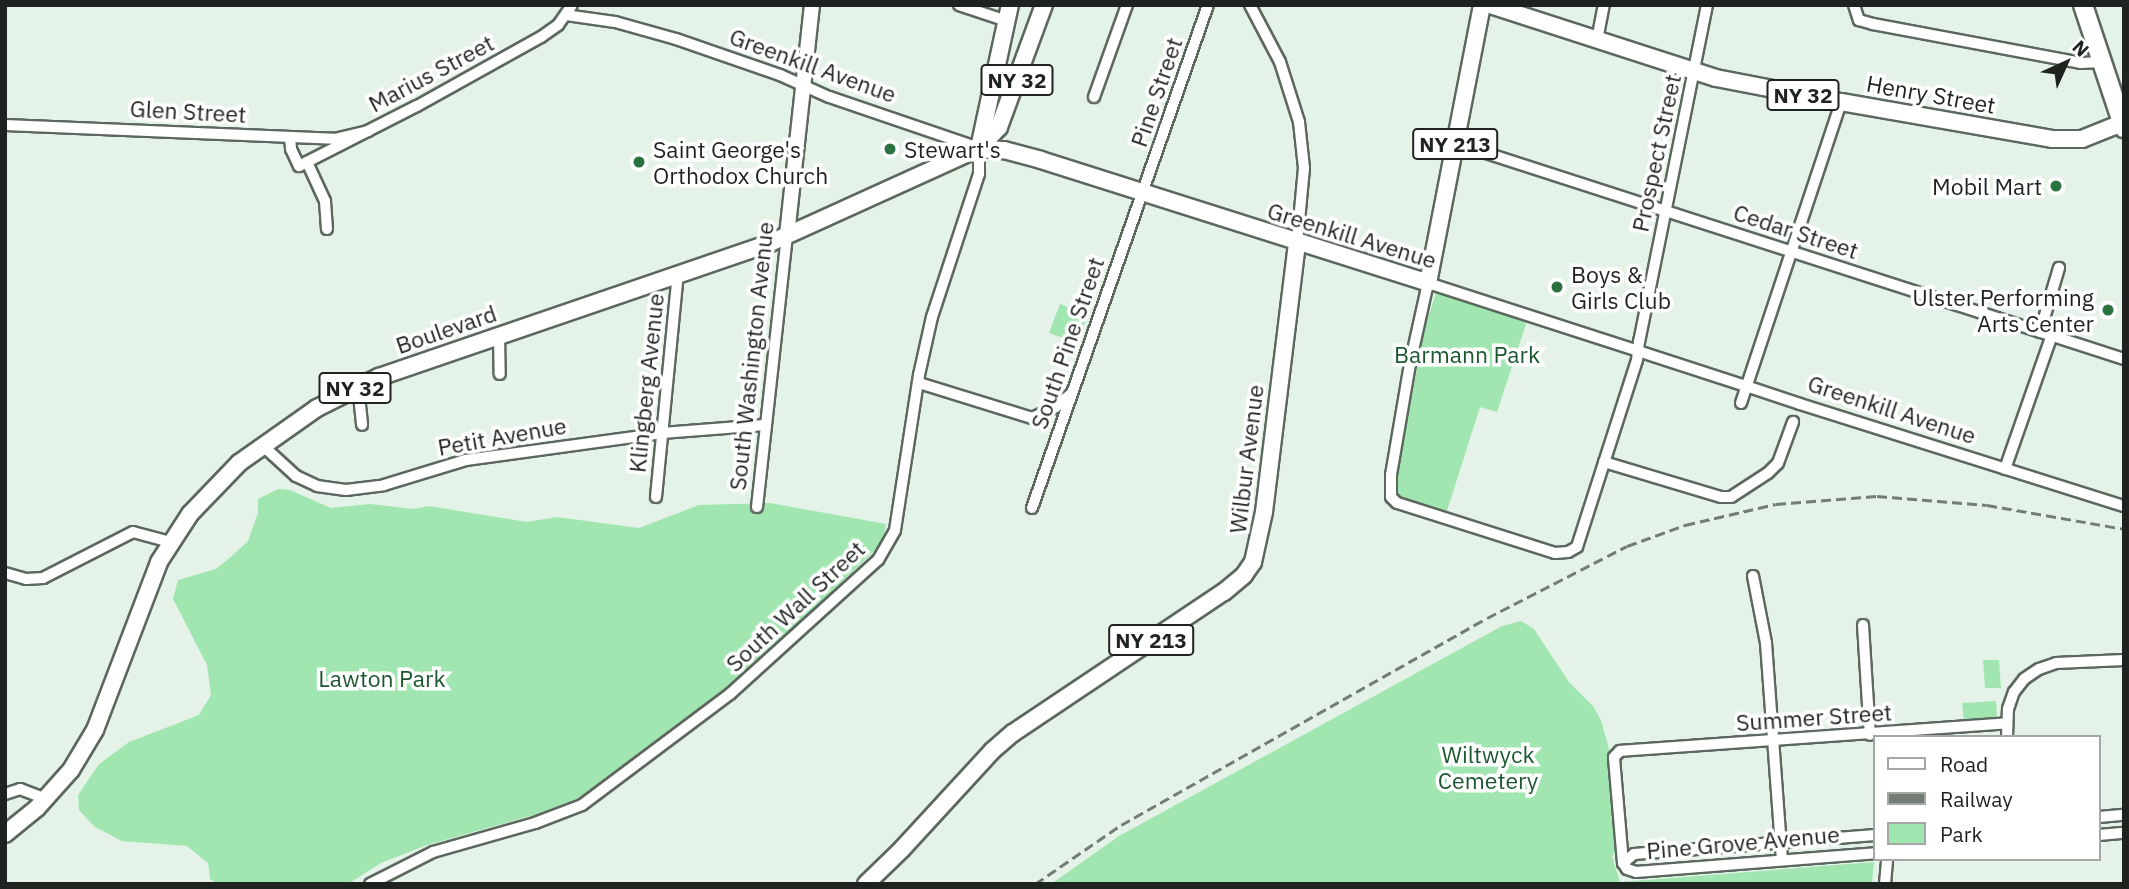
<!DOCTYPE html>
<style>
body{margin:0}
#map{position:relative;width:2129px;height:889px;overflow:hidden;background:#e4f2e7;font-family:"IBM Plex Sans",sans-serif}
div>[style]{position:absolute}
[style*='--x']{left:calc(var(--x)*1px);top:calc(var(--y)*1px);width:calc(var(--w)*1px);rotate:calc(var(--a)*1deg)}
.green>*{inset:0;background:#a1e6b1}
.roads{filter:drop-shadow(2px 0 #5c675e) drop-shadow(-2px 0 #5c675e) drop-shadow(0 2px #5c675e) drop-shadow(0 -2px #5c675e)}
.minor>*{height:10px;margin:-5px;padding:0 5px;transform-origin:5px;border-radius:5px;background:#fff}
.secondary>*{height:14px;margin:-7px;padding:0 7px;transform-origin:7px;border-radius:7px;background:#fff}
.primary>*{height:16px;margin:-8px;padding:0 8px;transform-origin:8px;border-radius:8px;background:#fff}
.trunk>*{height:18px;margin:-9px;padding:0 9px;transform-origin:9px;border-radius:9px;background:#fff}
.rail>*{height:2.5px;margin-top:-1.25px;transform-origin:0;background:repeating-linear-gradient(90deg,#737c75 0 10px,transparent 0 15px)}
.dots>*{width:19px;height:19px;translate:-50% -50%;box-sizing:border-box;border:4px solid #fff;border-radius:50%}
span{translate:-50% -50%;white-space:nowrap;text-align:center;line-height:1.15;-webkit-text-stroke:7px #fff;paint-order:stroke}
.shield-label span{padding:2px 5px;background:#fff;border:2px solid;border-radius:5px;-webkit-text-stroke-width:0}
.shield-label{font-size:21px;color:#1e231f;font-weight:700}
.street-label{font-size:23px;color:#1e231f}
.poi-label{font-size:23px;color:#1e231f}
.left{translate:0 -50%;text-align:left}
.right{translate:-100% -50%;text-align:right}
.park-label{font-size:23px;color:#1c572f}
.frame{position:absolute;inset:0;border:7px solid #1e231f;pointer-events:none}
.legend{position:absolute;left:1873px;top:735px;width:228px;height:126px;box-sizing:border-box;background:#fff;border:2px solid #a5a7a5;margin:0;padding:9px 12px;list-style:none;font-size:21px;color:#1e231f}
.legend li{display:flex;align-items:center;gap:14px;height:35px}
.legend b{width:35px;border:2px solid #a5a7a5}
.north{position:absolute;left:2031px;top:28px;width:70px;height:70px;-webkit-text-stroke:5px #fff;paint-order:stroke;rotate:45deg;font-size:19px;font-weight:700;line-height:28px;text-align:center;color:#1e231f}
.north::after{content:'';display:block;margin:auto;width:24px;height:32px;background:#1e231f;clip-path:polygon(50% 0,100% 100%,50% 72%,0 100%)}
</style>
<div id="map">
<div class="green">
<div style="clip-path:polygon(1436px 293px,1527px 321px,1497px 412px,1480px 407px,1446px 514px,1403px 500px,1395px 489px,1424px 330px)"></div>
<div style="clip-path:polygon(1060px 304px,1088px 315px,1077px 343px,1049px 333px)"></div>
<div style="clip-path:polygon(278px 489px,290px 490px,331px 508px,370px 504px,413px 509px,429px 506px,527px 522px,557px 517px,639px 528px,699px 505px,770px 503px,886px 524px,884px 537px,873px 552px,779px 642px,702px 708px,588px 794px,545px 812px,427px 845px,381px 863px,348px 884px,218px 884px,210px 879px,208px 863px,187px 846px,122px 841px,95px 827px,79px 810px,78px 795px,99px 764px,129px 742px,199px 715px,211px 695px,207px 665px,173px 599px,178px 580px,216px 569px,232px 556px,248px 541px,258px 513px,258px 499px)"></div>
<div style="clip-path:polygon(1521px 621px,1534px 629px,1569px 682px,1593px 706px,1601px 720px,1610px 753px,1617px 851px,1612px 856px,1620px 882px,1874px 862px,1872px 884px,1051px 884px,1119px 836px,1502px 626px)"></div>
<div style="clip-path:polygon(1983px 660px,1999px 660px,2001px 688px,1985px 688px)"></div>
<div style="clip-path:polygon(1996px 701px,1997px 717px,1964px 720px,1962px 703px)"></div>
</div>
<div class="roads">
<div class="minor">
<div style="--x:959;--y:5;--w:51;--a:18.4"></div>
<div style="--x:1250;--y:5;--w:64;--a:62.2"></div>
<div style="--x:1280;--y:62;--w:63;--a:72.4"></div>
<div style="--x:1299;--y:122;--w:46;--a:83.8"></div>
<div style="--x:1304;--y:168;--w:74;--a:95.4"></div>
<div style="--x:1707;--y:5;--w:343;--a:101.4"></div>
<div style="--x:1639;--y:341;--w:10;--a:96"></div>
<div style="--x:1638;--y:351;--w:9;--a:96"></div>
<div style="--x:1637;--y:360;--w:196;--a:107.8"></div>
<div style="--x:1577;--y:547;--w:10;--a:151"></div>
<div style="--x:1568;--y:552;--w:13;--a:176"></div>
<div style="--x:1555;--y:553;--w:166;--a:-162.4"></div>
<div style="--x:1397;--y:503;--w:8;--a:-135"></div>
<div style="--x:1391;--y:497;--w:22;--a:-90"></div>
<div style="--x:1391;--y:475;--w:113;--a:-80.3"></div>
<div style="--x:1410;--y:364;--w:83;--a:-77.5"></div>
<div style="--x:1428;--y:283;--w:221;--a:17.9"></div>
<div style="--x:1638;--y:351;--w:114;--a:18"></div>
<div style="--x:1746;--y:386;--w:57;--a:18.4"></div>
<div style="--x:1800;--y:404;--w:340;--a:17.5"></div>
<div style="--x:1854;--y:5;--w:16;--a:72"></div>
<div style="--x:1859;--y:20;--w:15;--a:16"></div>
<div style="--x:1873;--y:24;--w:212;--a:10.6"></div>
<div style="--x:2081;--y:63;--w:21;--a:-3"></div>
<div style="--x:1597;--y:40;--w:36;--a:-79"></div>
<div style="--x:1094;--y:97;--w:98;--a:-70.3"></div>
<div style="--x:5;--y:125;--w:329;--a:2.4"></div>
<div style="--x:334;--y:139;--w:35;--a:-13"></div>
<div style="--x:290;--y:137;--w:12;--a:85"></div>
<div style="--x:291;--y:149;--w:19;--a:65"></div>
<div style="--x:299;--y:166;--w:132;--a:-27"></div>
<div style="--x:417;--y:106;--w:142;--a:-29.1"></div>
<div style="--x:541;--y:37;--w:21;--a:-35"></div>
<div style="--x:558;--y:25;--w:24;--a:-55"></div>
<div style="--x:1455;--y:143;--w:703;--a:17.89"></div>
<div style="--x:307;--y:162;--w:43;--a:65.2"></div>
<div style="--x:325;--y:201;--w:28;--a:86"></div>
<div style="--x:2040;--y:332;--w:67;--a:-73.5"></div>
<div style="--x:499;--y:335;--w:39;--a:89"></div>
<div style="--x:919;--y:383;--w:118;--a:17.2"></div>
<div style="--x:1032;--y:418;--w:26;--a:-25"></div>
<div style="--x:1056;--y:407;--w:20;--a:-41"></div>
<div style="--x:358;--y:386;--w:39;--a:84"></div>
<div style="--x:1741;--y:403;--w:317;--a:-71.6"></div>
<div style="--x:262;--y:445;--w:46;--a:42.4"></div>
<div style="--x:296;--y:476;--w:23;--a:25"></div>
<div style="--x:317;--y:486;--w:29;--a:8"></div>
<div style="--x:346;--y:490;--w:38;--a:-7"></div>
<div style="--x:384;--y:485;--w:86;--a:-17"></div>
<div style="--x:466;--y:460;--w:198;--a:-7.8"></div>
<div style="--x:662;--y:433;--w:103;--a:-4.4"></div>
<div style="--x:1604;--y:462;--w:122;--a:16.7"></div>
<div style="--x:1721;--y:497;--w:10;--a:0"></div>
<div style="--x:1731;--y:497;--w:44;--a:-33"></div>
<div style="--x:1768;--y:473;--w:14;--a:-45"></div>
<div style="--x:1778;--y:463;--w:44;--a:-69.9"></div>
<div style="--x:2005;--y:469;--w:142;--a:-70.7"></div>
<div style="--x:656;--y:497;--w:224;--a:-84.4"></div>
<div style="--x:757;--y:507;--w:274;--a:-83.7"></div>
<div style="--x:1032;--y:508;--w:533;--a:-70.72"></div>
<div style="--x:5;--y:573;--w:22;--a:16"></div>
<div style="--x:26;--y:579;--w:17;--a:-3"></div>
<div style="--x:43;--y:578;--w:101;--a:-27.1"></div>
<div style="--x:133;--y:532;--w:38;--a:15"></div>
<div style="--x:1753;--y:576;--w:68;--a:79"></div>
<div style="--x:1766;--y:643;--w:217;--a:85.8"></div>
<div style="--x:1863;--y:625;--w:110;--a:86.4"></div>
<div style="--x:2007;--y:737;--w:28;--a:-88"></div>
<div style="--x:2008;--y:709;--w:18;--a:-71"></div>
<div style="--x:2014;--y:692;--w:16;--a:-52"></div>
<div style="--x:2024;--y:679;--w:18;--a:-34"></div>
<div style="--x:2039;--y:669;--w:18;--a:-19"></div>
<div style="--x:2056;--y:663;--w:68;--a:-2.5"></div>
<div style="--x:5;--y:794;--w:16;--a:-18"></div>
<div style="--x:20;--y:789;--w:28;--a:21"></div>
<div style="--x:2099;--y:817;--w:25;--a:-5"></div>
<div style="--x:2099;--y:835;--w:25;--a:-5"></div>
<div style="--x:1623;--y:863;--w:106;--a:-94.9"></div>
<div style="--x:1614;--y:757;--w:8;--a:-45"></div>
<div style="--x:1620;--y:751;--w:387;--a:-4.1"></div>
<div style="--x:1623;--y:863;--w:14;--a:-39"></div>
<div style="--x:1634;--y:854;--w:242;--a:-4.5"></div>
<div style="--x:1623;--y:863;--w:7;--a:56"></div>
<div style="--x:1627;--y:869;--w:9;--a:18"></div>
<div style="--x:1636;--y:872;--w:240;--a:-4.5"></div>
<div style="--x:370;--y:884;--w:71;--a:-26.9"></div>
<div style="--x:433;--y:852;--w:106;--a:-15.9"></div>
<div style="--x:535;--y:823;--w:50;--a:-21"></div>
<div style="--x:582;--y:805;--w:185;--a:-36.9"></div>
<div style="--x:730;--y:694;--w:200;--a:-42.2"></div>
<div style="--x:878;--y:560;--w:34;--a:-60"></div>
<div style="--x:895;--y:530;--w:157;--a:-81.2"></div>
<div style="--x:919;--y:375;--w:59;--a:-77.4"></div>
<div style="--x:932;--y:317;--w:151;--a:-71.8"></div>
<div style="--x:979;--y:174;--w:26;--a:-90"></div>
<div style="--x:979;--y:148;--w:158;--a:-161.2"></div>
<div style="--x:829;--y:97;--w:54;--a:-155.8"></div>
<div style="--x:780;--y:75;--w:110;--a:-160.9"></div>
<div style="--x:676;--y:39;--w:63;--a:-164.4"></div>
<div style="--x:615;--y:22;--w:49;--a:-171.9"></div>
<div style="--x:1885;--y:884;--w:25;--a:-85"></div>
</div>
<div class="secondary">
<div style="--x:787;--y:235;--w:231;--a:-83.8"></div>
</div>
<div class="primary">
<div style="--x:1490;--y:5;--w:237;--a:17.9"></div>
<div style="--x:1716;--y:78;--w:127;--a:10.9"></div>
<div style="--x:1841;--y:102;--w:214;--a:9.9"></div>
<div style="--x:2052;--y:139;--w:30;--a:0"></div>
<div style="--x:2082;--y:139;--w:43;--a:-21.8"></div>
<div style="--x:979;--y:148;--w:25;--a:5"></div>
<div style="--x:1004;--y:150;--w:38;--a:15"></div>
<div style="--x:1041;--y:160;--w:406;--a:17.6"></div>
<div style="--x:1428;--y:283;--w:283;--a:-79"></div>
<div style="--x:979;--y:148;--w:146;--a:-77.8"></div>
<div style="--x:5;--y:834;--w:41;--a:-39.1"></div>
<div style="--x:37;--y:808;--w:51;--a:-48.2"></div>
<div style="--x:71;--y:770;--w:47;--a:-59"></div>
<div style="--x:95;--y:730;--w:180;--a:-69.1"></div>
<div style="--x:159;--y:562;--w:57;--a:-57.1"></div>
<div style="--x:190;--y:514;--w:71;--a:-46.1"></div>
<div style="--x:239;--y:463;--w:95;--a:-35.2"></div>
<div style="--x:317;--y:408;--w:69;--a:-26.6"></div>
<div style="--x:379;--y:377;--w:413;--a:-18.9"></div>
<div style="--x:770;--y:243;--w:230;--a:-24.4"></div>
<div style="--x:979;--y:148;--w:29;--a:-46"></div>
<div style="--x:999;--y:127;--w:130;--a:-69.8"></div>
<div style="--x:866;--y:884;--w:50;--a:-44.2"></div>
<div style="--x:902;--y:849;--w:133;--a:-47.4"></div>
<div style="--x:992;--y:751;--w:28;--a:-41"></div>
<div style="--x:1013;--y:733;--w:254;--a:-33.8"></div>
<div style="--x:1224;--y:592;--w:26;--a:-40"></div>
<div style="--x:1244;--y:575;--w:16;--a:-55"></div>
<div style="--x:1253;--y:562;--w:51;--a:-77.6"></div>
<div style="--x:1264;--y:512;--w:272;--a:-83"></div>
</div>
<div class="trunk">
<div style="--x:2083;--y:5;--w:130;--a:71.6"></div>
</div>
</div>
<div class="rail">
<div style="--x:1035;--y:884;--w:104;--a:-34.5"></div>
<div style="--x:1121;--y:825;--w:420;--a:-29.5"></div>
<div style="--x:1487;--y:618;--w:157;--a:-27.2"></div>
<div style="--x:1627;--y:546;--w:62;--a:-19.9"></div>
<div style="--x:1685;--y:525;--w:93;--a:-13"></div>
<div style="--x:1776;--y:504;--w:101;--a:-4.5"></div>
<div style="--x:1877;--y:496;--w:110;--a:4.7"></div>
<div style="--x:1987;--y:505;--w:139;--a:9.9"></div>
</div>
<div class="dots">
<div style="left:890px;top:149px;background:#2a7341"></div>
<div style="left:639px;top:162px;background:#2a7341"></div>
<div style="left:2056px;top:186px;background:#2a7341"></div>
<div style="left:1557px;top:287px;background:#2a7341"></div>
<div style="left:2108px;top:310px;background:#2a7341"></div>
</div>
<div class="shield-label">
<span style="left:1017px;top:80px">NY 32</span>
<span style="left:1803px;top:95px">NY 32</span>
<span style="left:1455px;top:144px">NY 213</span>
<span style="left:355px;top:388px">NY 32</span>
<span style="left:1151px;top:640px">NY 213</span>
</div>
<div class="street-label">
<span style="left:813px;top:65px;rotate:20deg">Greenkill Avenue</span>
<span style="left:431px;top:73px;rotate:-28deg">Marius Street</span>
<span style="left:1156px;top:92px;rotate:-71deg">Pine Street</span>
<span style="left:1931px;top:94px;rotate:10deg">Henry Street</span>
<span style="left:188px;top:111px;rotate:3deg">Glen Street</span>
<span style="left:1656px;top:153px;rotate:-78deg">Prospect Street</span>
<span style="left:1796px;top:231px;rotate:18deg">Cedar Street</span>
<span style="left:1352px;top:235px;rotate:17deg">Greenkill Avenue</span>
<span style="left:446px;top:329px;rotate:-19deg">Boulevard</span>
<span style="left:1067px;top:343px;rotate:-71deg">South Pine Street</span>
<span style="left:751px;top:356px;rotate:-84deg">South Washington Avenue</span>
<span style="left:646px;top:383px;rotate:-84deg">Klingberg Avenue</span>
<span style="left:1892px;top:409px;rotate:18deg">Greenkill Avenue</span>
<span style="left:502px;top:436px;rotate:-10deg">Petit Avenue</span>
<span style="left:1246px;top:459px;rotate:-83deg">Wilbur Avenue</span>
<span style="left:795px;top:606px;rotate:-43deg">South Wall Street</span>
<span style="left:1814px;top:717px;rotate:-4deg">Summer Street</span>
<span style="left:1743px;top:842px;rotate:-5deg">Pine Grove Avenue</span>
</div>
<div class="poi-label">
<span class="left" style="left:653px;top:162px">Saint George's<br>Orthodox Church</span>
<span class="left" style="left:904px;top:149px">Stewart's</span>
<span class="right" style="left:2042px;top:186px">Mobil Mart</span>
<span class="left" style="left:1571px;top:287px">Boys &amp;<br>Girls Club</span>
<span class="right" style="left:2094px;top:310px">Ulster Performing<br>Arts Center</span>
</div>
<div class="park-label">
<span style="left:1467px;top:354px">Barmann Park</span>
<span style="left:382px;top:678px">Lawton Park</span>
<span style="left:1488px;top:767px">Wiltwyck<br>Cemetery</span>
</div>
<div class="frame"></div>
<ul class="legend">
<li><b style="height:9px;background:#fff"></b>Road</li>
<li><b style="height:9px;background:#737c75"></b>Railway</li>
<li><b style="height:19px;background:#a1e6b1"></b>Park</li>
</ul>
<div class="north">N</div>
</div>
